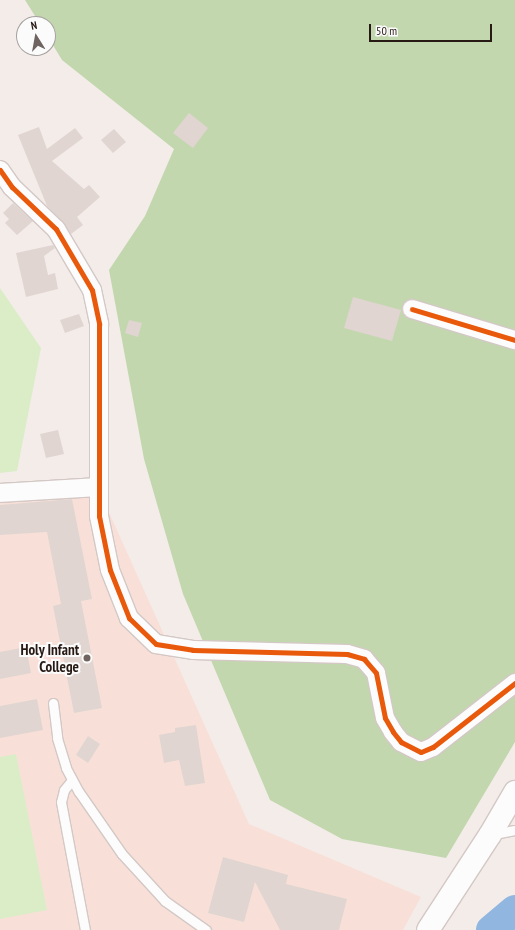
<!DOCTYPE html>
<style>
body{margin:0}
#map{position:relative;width:515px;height:930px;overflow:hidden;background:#f4ece9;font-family:"PT Sans Narrow",sans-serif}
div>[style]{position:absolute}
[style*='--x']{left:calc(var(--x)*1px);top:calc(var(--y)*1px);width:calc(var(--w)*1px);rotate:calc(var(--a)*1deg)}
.built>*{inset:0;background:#f8e0d8}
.green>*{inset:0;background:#daedc7}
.forest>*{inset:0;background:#c3d7af}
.river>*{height:30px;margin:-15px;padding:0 15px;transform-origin:15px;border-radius:15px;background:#91b6df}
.building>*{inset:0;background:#e0d5d1}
.roads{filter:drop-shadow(1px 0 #d3c8c5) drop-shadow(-1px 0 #d3c8c5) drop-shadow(0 1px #d3c8c5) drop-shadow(0 -1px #d3c8c5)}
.lane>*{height:9px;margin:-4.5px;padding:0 4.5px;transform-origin:4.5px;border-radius:4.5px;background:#fdfcfc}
.street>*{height:18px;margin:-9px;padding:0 9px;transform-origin:9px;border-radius:9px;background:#fdfcfc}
.secondary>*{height:22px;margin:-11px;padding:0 11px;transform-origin:11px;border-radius:11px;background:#fdfcfc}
.cycleway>*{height:5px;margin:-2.5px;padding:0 2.5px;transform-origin:2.5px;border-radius:2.5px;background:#e8590c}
.dots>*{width:11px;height:11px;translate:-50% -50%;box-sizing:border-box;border:2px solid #fbfbfb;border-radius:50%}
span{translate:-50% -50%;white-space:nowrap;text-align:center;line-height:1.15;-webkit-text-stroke:4px #fbfbfb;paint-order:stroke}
.poi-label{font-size:15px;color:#271a15;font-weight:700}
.right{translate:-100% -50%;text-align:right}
.north{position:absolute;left:16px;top:16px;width:40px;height:40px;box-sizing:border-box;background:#fbfbfb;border:1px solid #a6a19f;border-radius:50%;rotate:349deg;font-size:11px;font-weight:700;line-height:16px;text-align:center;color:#271a15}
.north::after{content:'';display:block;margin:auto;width:14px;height:18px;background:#6f645f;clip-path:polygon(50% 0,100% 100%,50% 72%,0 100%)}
.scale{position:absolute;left:369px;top:24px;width:123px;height:18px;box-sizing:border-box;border:2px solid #271a15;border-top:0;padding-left:5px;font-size:12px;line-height:14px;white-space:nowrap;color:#271a15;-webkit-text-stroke:3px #fbfbfb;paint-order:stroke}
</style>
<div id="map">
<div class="built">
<div style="clip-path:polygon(95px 481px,249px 824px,421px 897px,403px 930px,0 930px,0 492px)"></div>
</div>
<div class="green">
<div style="clip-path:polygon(0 288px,41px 348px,17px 471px,0 473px)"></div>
<div style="clip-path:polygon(16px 754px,47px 910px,0 919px,0 757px)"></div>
</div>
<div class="forest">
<div style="clip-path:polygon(25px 0,515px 0,515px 742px,446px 858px,342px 839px,270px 800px,183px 594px,144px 459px,109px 270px,145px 216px,174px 149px,62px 60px,48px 37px,48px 24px,40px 24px)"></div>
</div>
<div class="river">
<div style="--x:491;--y:930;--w:31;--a:-40"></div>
</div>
<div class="building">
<div style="clip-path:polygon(189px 113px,208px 128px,193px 148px,173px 133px)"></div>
<div style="clip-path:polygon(39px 127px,47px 149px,75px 128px,83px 138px,52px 161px,84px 189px,89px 185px,100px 197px,77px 217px,83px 225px,71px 234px,63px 222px,47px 206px,18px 135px)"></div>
<div style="clip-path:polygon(114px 129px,126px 142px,113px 153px,101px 140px)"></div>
<div style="clip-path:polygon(13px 203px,33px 221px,17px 235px,5px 223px,9px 219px,3px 213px)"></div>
<div style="clip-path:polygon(53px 245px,55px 248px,44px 256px,48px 275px,55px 273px,58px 289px,26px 297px,16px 253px)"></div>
<div style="clip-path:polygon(353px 297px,401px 310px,392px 341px,344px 328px)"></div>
<div style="clip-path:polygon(79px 314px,84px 326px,65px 333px,60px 320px)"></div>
<div style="clip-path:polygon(129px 320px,142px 323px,138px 337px,125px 333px)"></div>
<div style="clip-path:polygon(58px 430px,64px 454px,46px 458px,40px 434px)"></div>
<div style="clip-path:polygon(72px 499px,92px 599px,81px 601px,102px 708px,74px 713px,53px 606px,61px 604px,47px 532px,0 535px,0 505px)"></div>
<div style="clip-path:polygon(26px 647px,31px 673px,0 679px,0 652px)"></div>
<div style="clip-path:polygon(37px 699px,43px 730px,0 738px,0 706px)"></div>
<div style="clip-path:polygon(196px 725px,205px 783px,185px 786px,179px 760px,164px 763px,159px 735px,175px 732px,175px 728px)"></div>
<div style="clip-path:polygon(88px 736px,100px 744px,88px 763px,76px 755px)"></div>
<div style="clip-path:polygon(223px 857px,288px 875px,286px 884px,347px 899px,339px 930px,280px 930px,255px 882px,244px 922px,208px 913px)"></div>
</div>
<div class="roads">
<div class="lane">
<div style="--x:53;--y:703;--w:35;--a:83"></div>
<div style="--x:57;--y:738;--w:31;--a:73"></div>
<div style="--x:66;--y:768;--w:27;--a:62"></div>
<div style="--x:79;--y:792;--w:75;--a:55.3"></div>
<div style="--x:122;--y:854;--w:64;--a:47.5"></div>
<div style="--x:165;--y:901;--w:50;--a:35.3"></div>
<div style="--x:72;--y:780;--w:13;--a:129"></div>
<div style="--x:64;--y:790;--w:12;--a:104"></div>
<div style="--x:61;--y:802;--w:130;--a:79.4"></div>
<div style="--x:494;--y:834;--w:21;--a:-11"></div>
</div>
<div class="street">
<div style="--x:0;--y:170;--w:21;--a:55"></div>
<div style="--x:12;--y:187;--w:61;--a:43.7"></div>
<div style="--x:56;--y:229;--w:71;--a:59.5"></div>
<div style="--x:92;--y:290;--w:35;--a:78"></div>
<div style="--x:99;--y:324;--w:192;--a:90"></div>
<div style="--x:99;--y:516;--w:55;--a:78.5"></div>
<div style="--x:110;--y:570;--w:52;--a:68.4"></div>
<div style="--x:129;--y:618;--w:37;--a:44"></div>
<div style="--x:156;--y:644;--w:37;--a:9"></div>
<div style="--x:193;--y:650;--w:154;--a:1.5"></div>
<div style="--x:347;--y:654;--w:18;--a:16"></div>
<div style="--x:364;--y:659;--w:18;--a:49"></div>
<div style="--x:376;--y:673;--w:46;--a:78.7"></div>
<div style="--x:385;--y:718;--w:16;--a:60"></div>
<div style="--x:393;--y:732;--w:13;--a:51"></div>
<div style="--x:401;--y:742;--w:22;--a:27"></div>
<div style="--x:421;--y:752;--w:13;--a:-23"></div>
<div style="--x:433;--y:747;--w:104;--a:-38"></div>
<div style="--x:412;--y:309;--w:108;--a:16.8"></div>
<div style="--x:0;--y:493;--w:98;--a:-3.5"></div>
</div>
<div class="secondary">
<div style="--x:428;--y:930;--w:113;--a:-56.9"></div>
<div style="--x:490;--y:835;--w:50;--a:-59.8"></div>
</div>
</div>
<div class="cycleway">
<div style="--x:0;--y:170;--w:21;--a:55"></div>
<div style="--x:12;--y:187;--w:61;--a:43.7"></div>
<div style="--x:56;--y:229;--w:71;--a:59.5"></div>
<div style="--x:92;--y:290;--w:35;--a:78"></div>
<div style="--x:99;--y:324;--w:192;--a:90"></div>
<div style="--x:99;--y:516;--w:55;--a:78.5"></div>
<div style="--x:110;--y:570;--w:52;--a:68.4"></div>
<div style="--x:129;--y:618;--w:37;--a:44"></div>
<div style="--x:156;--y:644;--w:37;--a:9"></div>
<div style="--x:193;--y:650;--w:154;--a:1.5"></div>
<div style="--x:347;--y:654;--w:18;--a:16"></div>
<div style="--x:364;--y:659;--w:18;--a:49"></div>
<div style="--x:376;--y:673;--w:46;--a:78.7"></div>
<div style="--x:385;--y:718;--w:16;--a:60"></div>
<div style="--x:393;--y:732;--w:13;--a:51"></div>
<div style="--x:401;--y:742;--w:22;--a:27"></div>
<div style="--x:421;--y:752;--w:13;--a:-23"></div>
<div style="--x:433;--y:747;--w:104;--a:-38"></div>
<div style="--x:412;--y:309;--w:108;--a:16.8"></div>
</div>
<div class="dots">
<div style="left:87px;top:658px;background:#6f645f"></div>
</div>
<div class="poi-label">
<span class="right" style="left:79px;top:658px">Holy Infant<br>College</span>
</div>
<div class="north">N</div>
<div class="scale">50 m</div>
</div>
